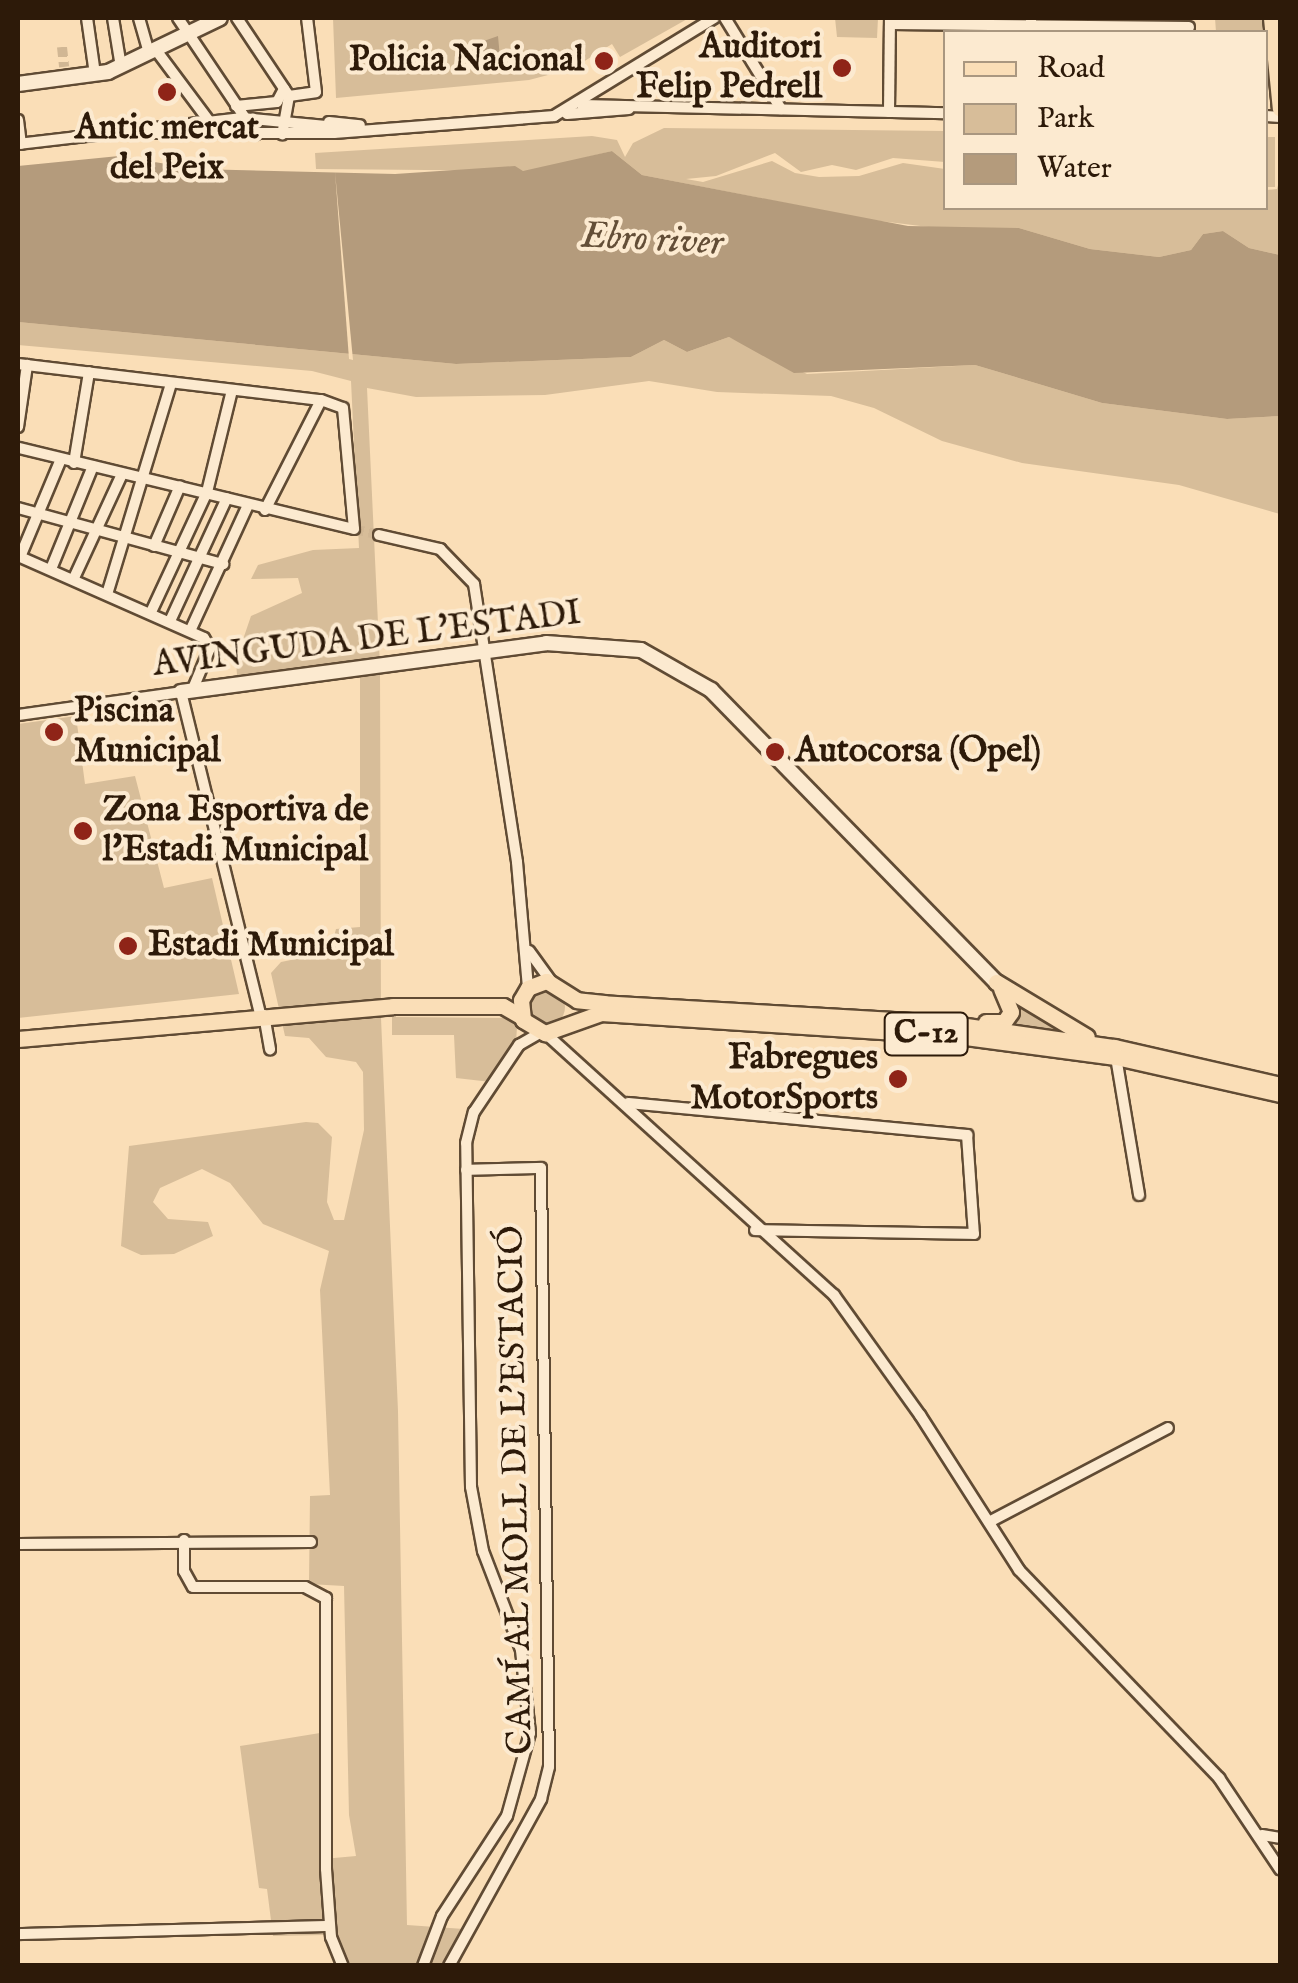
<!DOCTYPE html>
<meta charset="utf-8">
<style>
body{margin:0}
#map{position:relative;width:1298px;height:1983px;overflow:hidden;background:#fadeb7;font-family:"IM FELL English",serif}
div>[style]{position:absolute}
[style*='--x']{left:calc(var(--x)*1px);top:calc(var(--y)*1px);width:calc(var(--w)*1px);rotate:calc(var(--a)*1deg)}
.green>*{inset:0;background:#d7bd99}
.round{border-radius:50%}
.water>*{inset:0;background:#b49b7c}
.pier>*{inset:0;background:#fadeb7}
.street-tunnel>*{height:10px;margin-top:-5px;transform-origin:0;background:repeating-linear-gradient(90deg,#d1b794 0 10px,transparent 0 15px)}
.roads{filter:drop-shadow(2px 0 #604b34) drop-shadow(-2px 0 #604b34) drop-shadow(0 2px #604b34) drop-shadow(0 -2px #604b34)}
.street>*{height:10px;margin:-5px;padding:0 5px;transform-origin:5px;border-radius:5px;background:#fcead0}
.secondary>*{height:14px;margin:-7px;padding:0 7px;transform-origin:7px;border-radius:7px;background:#fcead0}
.primary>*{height:15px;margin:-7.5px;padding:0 7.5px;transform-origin:7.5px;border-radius:7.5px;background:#fadeb7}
.dots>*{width:28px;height:28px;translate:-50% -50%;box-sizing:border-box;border:5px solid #fcead0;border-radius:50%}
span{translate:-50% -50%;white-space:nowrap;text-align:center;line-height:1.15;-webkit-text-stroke:8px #fcead0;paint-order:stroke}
.shield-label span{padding:2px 8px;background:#fcead0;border:2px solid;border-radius:8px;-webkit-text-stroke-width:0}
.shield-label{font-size:32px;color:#2d1a09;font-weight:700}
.poi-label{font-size:35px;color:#2d1a09;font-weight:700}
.right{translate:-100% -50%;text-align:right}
.left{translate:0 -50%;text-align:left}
.street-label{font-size:35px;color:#2d1a09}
.water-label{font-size:38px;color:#634e37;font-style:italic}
.frame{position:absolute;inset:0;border:20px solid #2d1a09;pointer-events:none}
.legend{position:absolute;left:943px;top:30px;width:325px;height:180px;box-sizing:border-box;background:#fcead0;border:2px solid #a99780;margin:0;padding:12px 18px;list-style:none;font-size:30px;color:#2d1a09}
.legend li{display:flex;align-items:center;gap:20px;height:50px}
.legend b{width:50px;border:2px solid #a99780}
</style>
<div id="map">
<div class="green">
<div style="clip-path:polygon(333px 18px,689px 18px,620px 57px,612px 44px,583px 62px,562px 62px,548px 75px,529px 80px,336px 98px)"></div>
<div style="clip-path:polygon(835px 18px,878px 18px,877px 38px,837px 37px)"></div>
<div style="clip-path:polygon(1215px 18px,1280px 18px,1280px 42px,1266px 44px,1266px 32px,1216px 32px)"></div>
<div style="clip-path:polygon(664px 128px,945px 131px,945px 162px,893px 158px,856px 170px,832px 165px,801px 172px,775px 153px,716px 176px,686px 179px,703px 182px,772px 161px,795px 173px,819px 177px,859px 176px,903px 163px,945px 169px,946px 208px,1266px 208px,1266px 190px,1277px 189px,1280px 177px,1280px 255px,1249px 248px,1223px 231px,1203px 234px,1191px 250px,1159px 257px,1090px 249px,1019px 228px,961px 231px,872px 220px,642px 175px,612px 151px,531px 171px,316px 169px,315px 153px,592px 136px,617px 140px,625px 157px,633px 143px)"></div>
<div style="clip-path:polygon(1266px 137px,1275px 137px,1275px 187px,1266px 187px)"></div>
<div style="clip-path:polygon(18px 322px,456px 364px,631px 357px,664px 340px,687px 352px,729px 337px,807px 374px,975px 365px,1102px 403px,1227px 419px,1280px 416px,1280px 514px,1179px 485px,1022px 463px,942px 441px,874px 408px,831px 396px,717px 392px,649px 381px,545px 395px,416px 397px,367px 388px,380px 666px,381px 1018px,398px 1411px,407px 1925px,464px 1929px,445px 1965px,337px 1965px,324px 1935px,273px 1936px,267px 1889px,259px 1888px,240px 1746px,320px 1733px,323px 1859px,356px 1856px,349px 1815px,344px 1586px,309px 1584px,310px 1496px,330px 1495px,320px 1290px,329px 1251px,263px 1224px,230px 1183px,202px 1169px,160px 1188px,153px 1202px,168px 1219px,208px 1222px,213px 1236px,174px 1254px,141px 1255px,121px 1246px,129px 1146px,306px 1122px,318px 1123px,332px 1137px,327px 1202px,334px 1220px,344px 1220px,364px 1130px,363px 1072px,356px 1062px,326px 1057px,309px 1038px,285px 1036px,271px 973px,281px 962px,330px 952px,336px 929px,360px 927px,360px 677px,238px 691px,236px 660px,251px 616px,302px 593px,298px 578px,251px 579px,258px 565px,313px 550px,359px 548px,351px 381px,312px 371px,18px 345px)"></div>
<div style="clip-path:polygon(76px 716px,85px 784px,135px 776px,164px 888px,212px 878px,239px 994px,18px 1018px,18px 724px)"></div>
<div class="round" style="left:527px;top:988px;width:38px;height:38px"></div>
<div style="clip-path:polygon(1006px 992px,1086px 1040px,1000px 1027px)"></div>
<div style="clip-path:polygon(392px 1017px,506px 1018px,517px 1027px,516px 1042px,491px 1082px,456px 1078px,454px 1035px,392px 1035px)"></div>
</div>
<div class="water">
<div style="clip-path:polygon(498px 36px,500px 58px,486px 70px,481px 42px)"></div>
<div style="clip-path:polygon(612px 151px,642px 175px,908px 226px,1019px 228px,1090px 249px,1159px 257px,1191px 250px,1203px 234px,1223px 231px,1249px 248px,1280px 255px,1280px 416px,1227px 419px,1102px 403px,975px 365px,794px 373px,729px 337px,687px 352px,664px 340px,631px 357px,456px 364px,18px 322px,18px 166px,119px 156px,196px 169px,395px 174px,515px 166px,523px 171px)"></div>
</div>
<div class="pier">
<div style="clip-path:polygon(335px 172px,353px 360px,349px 359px)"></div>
</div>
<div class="street-tunnel">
<div style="--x:62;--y:47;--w:20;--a:84"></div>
<div style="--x:354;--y:529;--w:26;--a:13"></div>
</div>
<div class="roads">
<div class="street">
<div style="--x:87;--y:18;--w:57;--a:81.9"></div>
<div style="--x:113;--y:18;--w:50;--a:80.7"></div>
<div style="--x:139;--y:18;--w:36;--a:74"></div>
<div style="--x:178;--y:18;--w:140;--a:56.1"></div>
<div style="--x:237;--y:18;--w:94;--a:56.3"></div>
<div style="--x:289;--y:96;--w:39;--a:100"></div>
<div style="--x:725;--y:18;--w:107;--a:58.4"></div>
<div style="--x:891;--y:24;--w:298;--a:0.6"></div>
<div style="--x:1031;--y:32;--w:14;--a:-90"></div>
<div style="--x:156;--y:50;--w:89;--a:53.3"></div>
<div style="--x:289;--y:96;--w:27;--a:-8"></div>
<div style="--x:316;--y:92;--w:75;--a:-96.9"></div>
<div style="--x:582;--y:105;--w:364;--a:1.3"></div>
<div style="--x:236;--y:106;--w:41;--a:-5.6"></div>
<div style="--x:277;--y:102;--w:15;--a:-62"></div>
<div style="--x:889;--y:112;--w:94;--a:-89.4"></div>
<div style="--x:567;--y:114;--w:62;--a:-4.6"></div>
<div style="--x:1266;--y:116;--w:14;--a:4"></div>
<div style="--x:18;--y:120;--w:24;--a:83"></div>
<div style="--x:329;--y:122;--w:31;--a:6"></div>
<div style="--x:155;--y:128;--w:88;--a:-6.6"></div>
<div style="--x:242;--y:118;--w:95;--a:5.4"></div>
<div style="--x:123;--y:133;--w:211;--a:0"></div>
<div style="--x:334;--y:133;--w:221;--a:-4.4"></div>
<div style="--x:554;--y:116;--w:188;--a:-31.5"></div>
<div style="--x:18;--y:144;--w:112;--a:-6.7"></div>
<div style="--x:18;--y:364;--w:305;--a:6.8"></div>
<div style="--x:321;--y:400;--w:23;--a:20"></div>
<div style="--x:343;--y:408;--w:121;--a:84.8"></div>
<div style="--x:354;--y:529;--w:346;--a:-166.4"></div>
<div style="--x:18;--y:427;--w:63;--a:-81.7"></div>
<div style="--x:74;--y:463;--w:92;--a:-80.6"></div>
<div style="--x:18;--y:508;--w:213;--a:15.3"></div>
<div style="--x:265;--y:510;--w:123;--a:-63"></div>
<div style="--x:379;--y:535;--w:63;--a:12.9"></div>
<div style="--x:440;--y:549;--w:49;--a:45.8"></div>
<div style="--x:474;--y:584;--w:281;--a:81.2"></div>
<div style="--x:517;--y:862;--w:126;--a:85"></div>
<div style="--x:154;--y:546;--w:65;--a:-66.6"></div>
<div style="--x:18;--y:556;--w:203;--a:23.8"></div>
<div style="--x:204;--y:638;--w:12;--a:59"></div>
<div style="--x:210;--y:648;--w:47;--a:112.7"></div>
<div style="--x:20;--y:557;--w:106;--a:-67.3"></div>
<div style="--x:51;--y:569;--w:111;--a:-67.8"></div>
<div style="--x:74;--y:578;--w:115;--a:-65.2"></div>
<div style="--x:108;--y:591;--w:217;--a:-73.1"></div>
<div style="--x:152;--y:610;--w:130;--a:-65"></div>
<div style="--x:207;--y:492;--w:105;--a:-76.2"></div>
<div style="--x:171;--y:619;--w:133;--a:-65.2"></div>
<div style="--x:191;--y:629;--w:136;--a:-65.3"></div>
<div style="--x:18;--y:715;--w:165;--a:-8"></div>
<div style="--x:181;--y:692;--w:332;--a:76.2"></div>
<div style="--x:529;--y:951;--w:37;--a:54"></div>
<div style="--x:264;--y:1015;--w:35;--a:80"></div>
<div style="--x:545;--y:1033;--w:390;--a:42.2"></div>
<div style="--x:834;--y:1295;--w:148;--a:54.4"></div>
<div style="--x:920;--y:1415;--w:184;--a:57.4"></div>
<div style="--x:1019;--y:1570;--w:289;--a:46.1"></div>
<div style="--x:1219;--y:1778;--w:110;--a:56.2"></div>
<div style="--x:1116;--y:1057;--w:140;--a:80.5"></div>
<div style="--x:628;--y:1103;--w:341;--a:5.4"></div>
<div style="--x:967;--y:1135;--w:99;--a:86"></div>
<div style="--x:974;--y:1234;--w:219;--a:-179"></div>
<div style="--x:989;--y:1522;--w:202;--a:-27.7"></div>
<div style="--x:184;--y:1540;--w:31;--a:90"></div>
<div style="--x:184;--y:1571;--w:18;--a:61"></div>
<div style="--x:193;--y:1587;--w:112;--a:0"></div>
<div style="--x:305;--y:1587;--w:24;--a:28"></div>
<div style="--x:326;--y:1598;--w:271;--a:90"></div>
<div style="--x:326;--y:1869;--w:68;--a:85.8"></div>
<div style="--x:331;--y:1937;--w:31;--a:68"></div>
<div style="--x:18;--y:1544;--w:293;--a:-0.4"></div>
<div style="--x:1262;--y:1835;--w:18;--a:9"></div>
<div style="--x:18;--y:1934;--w:312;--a:-1.5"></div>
<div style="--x:423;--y:1966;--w:53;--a:-69.2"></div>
<div style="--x:442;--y:1916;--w:119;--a:-57"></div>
<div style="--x:507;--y:1816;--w:86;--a:-74.5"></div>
<div style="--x:530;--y:1733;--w:83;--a:-96.2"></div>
<div style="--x:521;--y:1650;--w:106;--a:-111"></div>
<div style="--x:483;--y:1551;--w:65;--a:-100.6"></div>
<div style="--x:471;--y:1487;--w:344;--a:-90.8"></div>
<div style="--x:466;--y:1143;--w:32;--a:-76"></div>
<div style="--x:474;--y:1112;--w:81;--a:-56.1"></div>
<div style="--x:519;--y:1045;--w:24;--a:-30"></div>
<div style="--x:449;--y:1966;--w:191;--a:-61.1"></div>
<div style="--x:541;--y:1799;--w:33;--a:-76"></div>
<div style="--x:549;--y:1767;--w:599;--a:-90.77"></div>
<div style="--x:541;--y:1168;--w:75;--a:178.5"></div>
</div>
<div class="secondary">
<div style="--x:18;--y:84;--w:91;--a:-7.6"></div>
<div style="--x:108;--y:72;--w:124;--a:-25.7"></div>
<div style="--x:181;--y:692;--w:368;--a:-7.6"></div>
<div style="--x:546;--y:643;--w:95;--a:4.2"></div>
<div style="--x:641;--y:650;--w:81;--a:29.7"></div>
<div style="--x:711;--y:690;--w:408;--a:45.7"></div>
</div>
<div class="primary">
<div style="--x:1271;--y:18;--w:91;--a:84.4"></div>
<div style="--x:996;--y:982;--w:106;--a:31.1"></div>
<div style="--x:986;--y:1022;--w:18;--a:0"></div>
<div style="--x:1004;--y:1022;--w:12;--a:-55"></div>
<div style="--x:1011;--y:1012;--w:25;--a:-113"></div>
<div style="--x:18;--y:1039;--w:376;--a:-5"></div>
<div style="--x:393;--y:1006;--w:110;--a:0"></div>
<div style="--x:503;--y:1006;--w:22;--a:30"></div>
<div style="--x:1280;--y:1085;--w:170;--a:-167.1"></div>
<div style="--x:1114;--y:1047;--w:170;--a:-171.9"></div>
<div style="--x:946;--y:1023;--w:343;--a:-176.7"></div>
<div style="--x:604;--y:1003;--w:27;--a:-174"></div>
<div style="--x:577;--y:1000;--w:36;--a:-148"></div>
<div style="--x:546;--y:981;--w:19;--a:159"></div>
<div style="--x:528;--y:988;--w:14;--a:120"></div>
<div style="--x:521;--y:1000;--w:20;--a:84"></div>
<div style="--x:523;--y:1020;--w:26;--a:31"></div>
<div style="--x:545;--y:1033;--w:59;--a:-19.7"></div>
<div style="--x:601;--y:1013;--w:358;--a:3.7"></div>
<div style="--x:958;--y:1036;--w:159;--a:7.6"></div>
<div style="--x:1116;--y:1057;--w:168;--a:12.7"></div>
</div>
</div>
<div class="dots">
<div style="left:604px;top:61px;background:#8f2418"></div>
<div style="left:842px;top:68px;background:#8f2418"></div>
<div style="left:167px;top:92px;background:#8f2418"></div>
<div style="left:54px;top:732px;background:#8f2418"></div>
<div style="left:775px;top:752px;background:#8f2418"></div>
<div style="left:83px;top:831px;background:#8f2418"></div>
<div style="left:128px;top:946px;background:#8f2418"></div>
<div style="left:898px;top:1079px;background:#8f2418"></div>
</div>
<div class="shield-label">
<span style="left:926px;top:1034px">C-12</span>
</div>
<div class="poi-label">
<span class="right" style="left:822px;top:68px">Auditori<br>Felip Pedrell</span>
<span class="right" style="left:584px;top:61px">Policia Nacional</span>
<span style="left:167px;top:149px">Antic mercat<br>del Peix</span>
<span class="left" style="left:74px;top:732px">Piscina<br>Municipal</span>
<span class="left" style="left:795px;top:752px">Autocorsa (Opel)</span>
<span class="left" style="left:103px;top:831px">Zona Esportiva de<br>l'Estadi Municipal</span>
<span class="left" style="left:148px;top:946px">Estadi Municipal</span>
<span class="right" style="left:878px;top:1079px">Fabregues<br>MotorSports</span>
</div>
<div class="street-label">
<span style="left:367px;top:640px;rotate:-7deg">AVINGUDA DE L'ESTADI</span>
<span style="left:517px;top:1490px;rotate:-91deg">CAMÍ AL MOLL DE L'ESTACIÓ</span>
</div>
<div class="water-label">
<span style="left:652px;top:241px;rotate:3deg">Ebro river</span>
</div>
<div class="frame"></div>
<ul class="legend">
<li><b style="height:12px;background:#fadeb7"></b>Road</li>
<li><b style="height:28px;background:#d7bd99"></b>Park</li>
<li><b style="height:28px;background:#b49b7c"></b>Water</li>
</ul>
</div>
